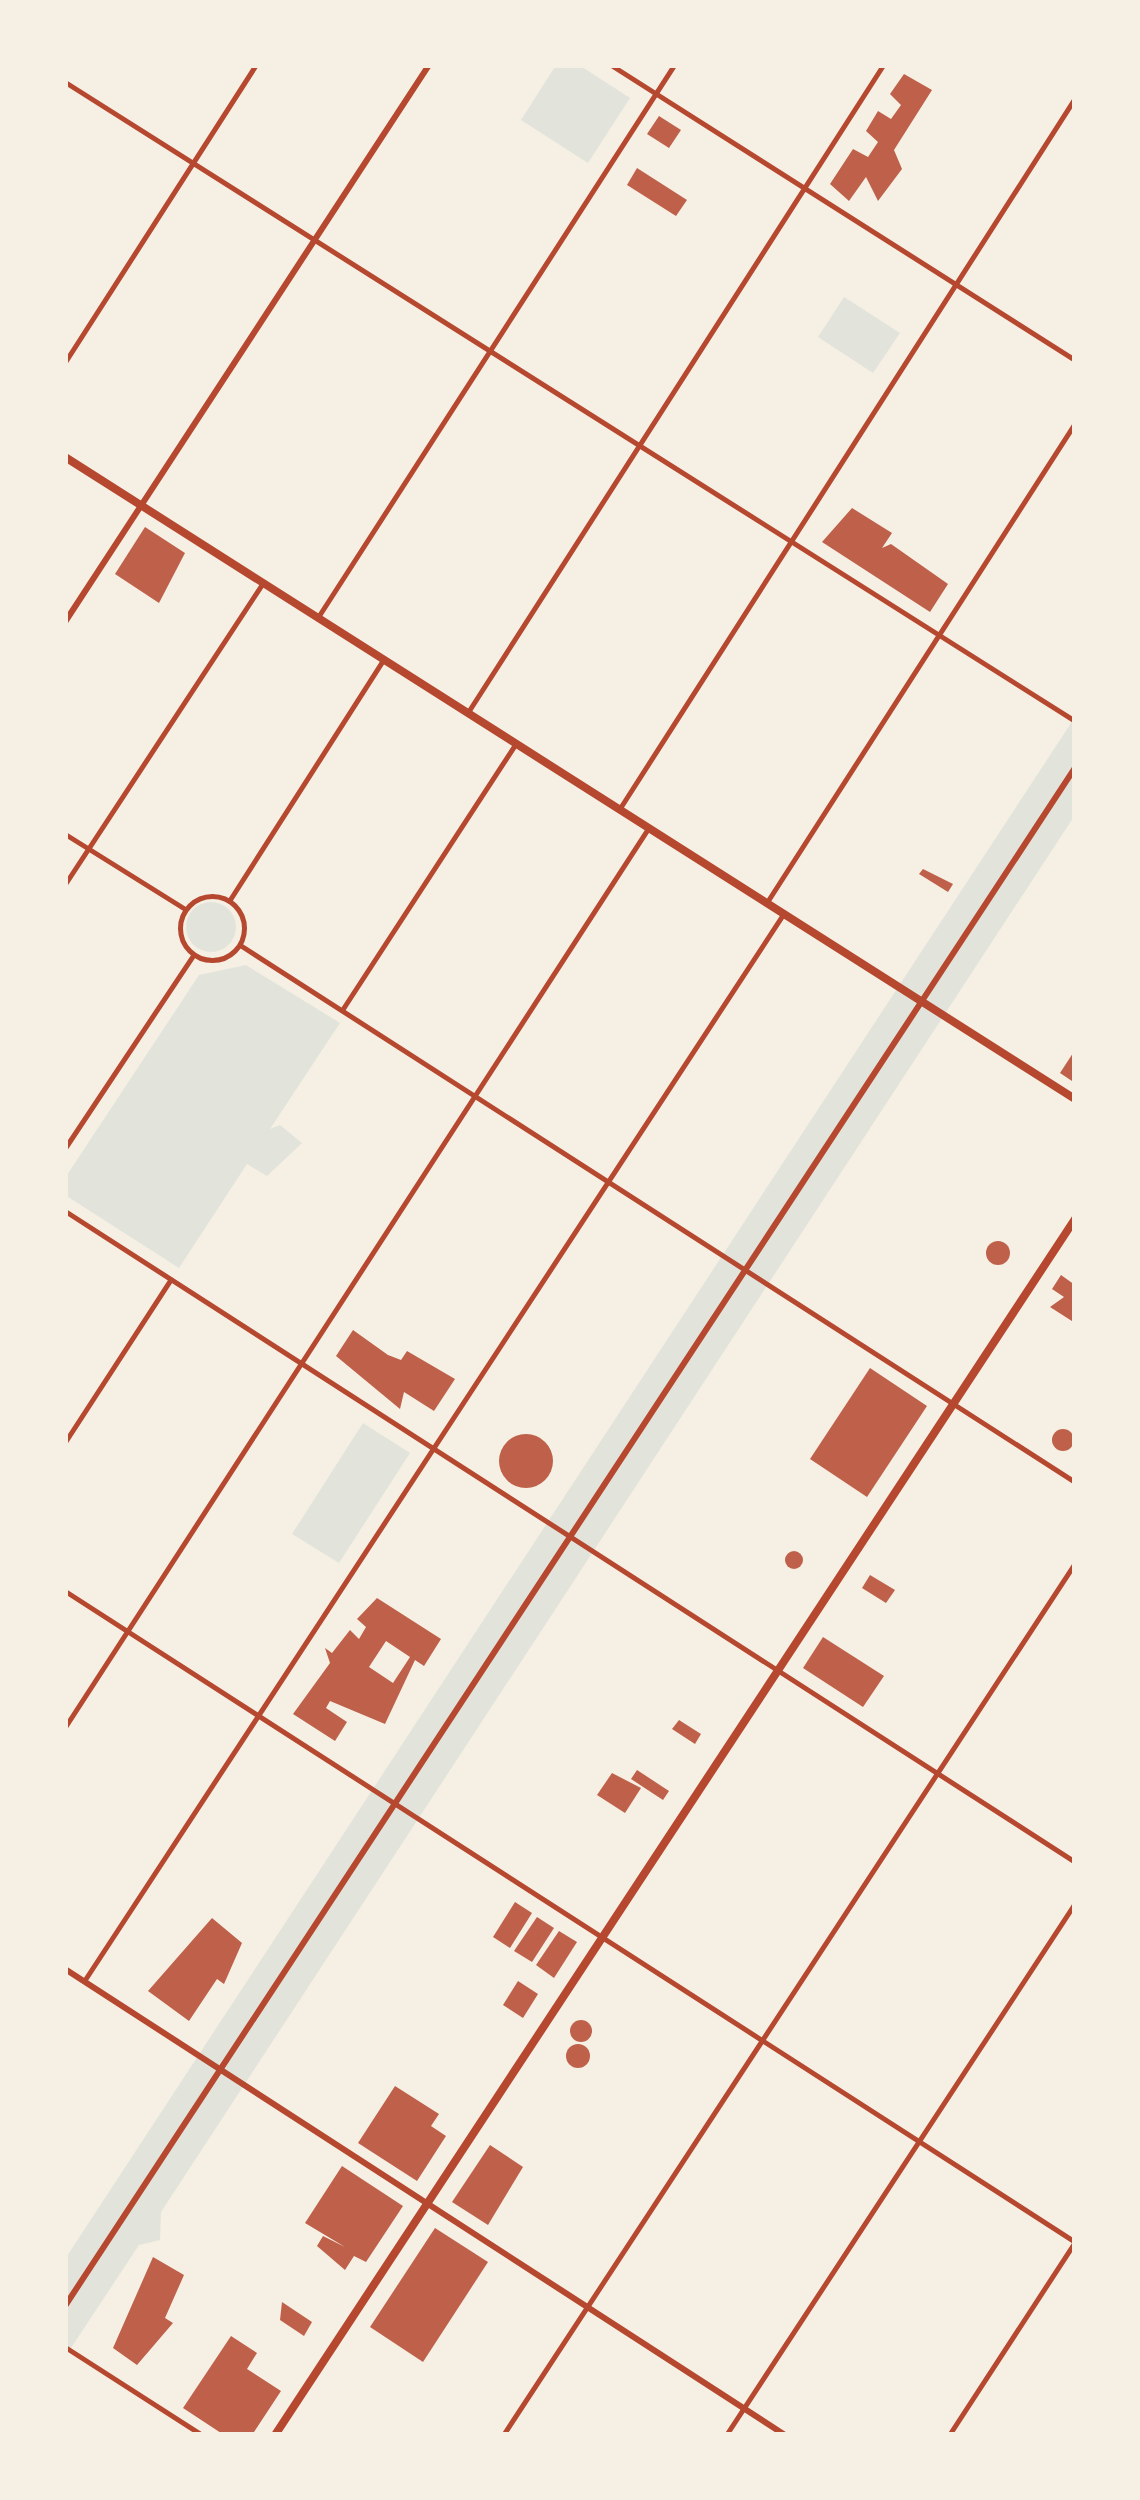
<!DOCTYPE html>
<style>
body{margin:0}
#map{position:relative;width:1140px;height:2500px;overflow:hidden;background:#f6efe4;font-family:Karla,sans-serif}
div>[style]{position:absolute}
[style*='--x']{left:calc(var(--x)*1px);top:calc(var(--y)*1px);width:calc(var(--w)*1px);rotate:calc(var(--a)*1deg)}
.green>*{inset:0;background:#e2e4dc}
.round{border-radius:50%}
.building>*{inset:0;background:#bf614a}
.minor>*{height:5px;margin:-2.5px;padding:0 2.5px;transform-origin:2.5px;border-radius:2.5px;background:#b5482f}
.minor>.ring{margin:-2.5px;padding:0;box-sizing:content-box;background:none;border:5px solid #b5482f;border-radius:50%}
.tertiary>*{height:6px;margin:-3px;padding:0 3px;transform-origin:3px;border-radius:3px;background:#b5482f}
.secondary>*{height:8px;margin:-4px;padding:0 4px;transform-origin:4px;border-radius:4px;background:#b5482f}
span{translate:-50% -50%;white-space:nowrap;text-align:center;line-height:1.15;-webkit-text-stroke:8px #f6efe4;paint-order:stroke}
.frame{position:absolute;inset:0;border:68px solid #f6efe4;pointer-events:none}
</style>
<div id="map">
<div class="green">
<div style="clip-path:polygon(556px 65px,579px 65px,630px 98px,588px 163px,521px 120px)"></div>
<div style="clip-path:polygon(844px 297px,900px 333px,873px 373px,818px 337px)"></div>
<div style="clip-path:polygon(1075px 717px,1075px 815px,161px 2212px,160px 2240px,139px 2245px,65px 2357px,65px 2259px)"></div>
<div class="round" style="left:186px;top:902px;width:50px;height:50px"></div>
<div style="clip-path:polygon(246px 965px,340px 1023px,270px 1129px,280px 1125px,302px 1143px,267px 1176px,247px 1164px,179px 1268px,65px 1195px,65px 1178px,199px 975px)"></div>
<div style="clip-path:polygon(363px 1423px,410px 1453px,339px 1563px,292px 1534px)"></div>
</div>
<div class="building">
<div style="clip-path:polygon(904px 74px,932px 90px,894px 150px,902px 169px,878px 201px,866px 177px,849px 201px,830px 184px,853px 149px,868px 157px,878px 142px,866px 131px,878px 111px,891px 119px,901px 105px,890px 94px)"></div>
<div style="clip-path:polygon(659px 116px,681px 130px,669px 148px,647px 134px)"></div>
<div style="clip-path:polygon(637px 168px,687px 200px,676px 216px,627px 185px)"></div>
<div style="clip-path:polygon(852px 508px,892px 533px,882px 548px,891px 544px,948px 584px,930px 612px,822px 542px)"></div>
<div style="clip-path:polygon(145px 527px,185px 553px,159px 603px,115px 574px)"></div>
<div style="clip-path:polygon(923px 869px,953px 884px,948px 892px,919px 874px)"></div>
<div style="clip-path:polygon(1075px 1050px,1075px 1083px,1060px 1073px)"></div>
<div class="round" style="left:986px;top:1241px;width:24px;height:24px"></div>
<div style="clip-path:polygon(1061px 1275px,1075px 1285px,1075px 1323px,1050px 1307px,1064px 1297px,1052px 1289px)"></div>
<div style="clip-path:polygon(353px 1330px,388px 1355px,401px 1360px,407px 1351px,455px 1379px,434px 1411px,404px 1392px,400px 1409px,336px 1356px)"></div>
<div style="clip-path:polygon(870px 1368px,927px 1406px,867px 1497px,810px 1459px)"></div>
<div class="round" style="left:1052px;top:1429px;width:22px;height:22px"></div>
<div class="round" style="left:499px;top:1434px;width:54px;height:54px"></div>
<div class="round" style="left:785px;top:1551px;width:18px;height:18px"></div>
<div style="clip-path:polygon(870px 1575px,895px 1590px,886px 1603px,862px 1588px)"></div>
<div style="clip-path:polygon(evenodd,377px 1598px,441px 1639px,424px 1666px,415px 1660px,385px 1724px,330px 1701px,326px 1708px,347px 1722px,335px 1741px,293px 1714px,330px 1663px,325px 1648px,332px 1653px,350px 1630px,359px 1639px,366px 1627px,357px 1619px,377px 1598px,386px 1641px,410px 1657px,393px 1683px,369px 1667px,386px 1641px)"></div>
<div style="clip-path:polygon(823px 1637px,884px 1676px,863px 1707px,803px 1668px)"></div>
<div style="clip-path:polygon(679px 1720px,701px 1734px,695px 1744px,672px 1729px)"></div>
<div style="clip-path:polygon(637px 1770px,669px 1791px,663px 1800px,631px 1779px)"></div>
<div style="clip-path:polygon(612px 1773px,641px 1788px,625px 1813px,597px 1795px)"></div>
<div style="clip-path:polygon(515px 1902px,532px 1913px,510px 1948px,493px 1937px)"></div>
<div style="clip-path:polygon(537px 1917px,554px 1928px,532px 1962px,514px 1951px)"></div>
<div style="clip-path:polygon(212px 1918px,242px 1943px,224px 1984px,217px 1979px,189px 2021px,148px 1991px)"></div>
<div style="clip-path:polygon(559px 1931px,577px 1942px,554px 1978px,536px 1965px)"></div>
<div style="clip-path:polygon(518px 1981px,538px 1994px,523px 2018px,503px 2005px)"></div>
<div class="round" style="left:570px;top:2020px;width:22px;height:22px"></div>
<div class="round" style="left:566px;top:2044px;width:24px;height:24px"></div>
<div style="clip-path:polygon(395px 2086px,439px 2114px,431px 2126px,446px 2136px,417px 2181px,358px 2143px)"></div>
<div style="clip-path:polygon(490px 2145px,523px 2167px,488px 2225px,452px 2202px)"></div>
<div style="clip-path:polygon(342px 2166px,403px 2206px,366px 2262px,354px 2256px,345px 2270px,317px 2246px,323px 2236px,345px 2247px,305px 2223px)"></div>
<div style="clip-path:polygon(435px 2228px,488px 2262px,423px 2362px,370px 2327px)"></div>
<div style="clip-path:polygon(153px 2257px,184px 2275px,165px 2318px,173px 2323px,137px 2365px,113px 2348px)"></div>
<div style="clip-path:polygon(282px 2302px,312px 2322px,304px 2336px,280px 2320px)"></div>
<div style="clip-path:polygon(231px 2336px,257px 2353px,247px 2369px,281px 2391px,252px 2435px,224px 2435px,183px 2408px)"></div>
</div>
<div class="minor">
<div style="--x:611;--y:65;--w:550;--a:32.45"></div>
<div style="--x:65;--y:82;--w:1195;--a:32.32"></div>
<div style="--x:65;--y:362;--w:353;--a:-57.3"></div>
<div style="--x:318;--y:617;--w:657;--a:-57.18"></div>
<div style="--x:468;--y:712;--w:769;--a:-57.32"></div>
<div style="--x:620;--y:808;--w:843;--a:-57.35"></div>
<div style="--x:65;--y:834;--w:142;--a:32"></div>
<div style="--x:65;--y:884;--w:361;--a:-56.7"></div>
<div class="ring" style="left:180px;top:896px;width:59px;height:59px"></div>
<div style="--x:229;--y:901;--w:287;--a:-57.4"></div>
<div style="--x:767;--y:902;--w:569;--a:-57.26"></div>
<div style="--x:240;--y:945;--w:993;--a:32.75"></div>
<div style="--x:342;--y:1010;--w:319;--a:-56.9"></div>
<div style="--x:65;--y:1148;--w:232;--a:-56.4"></div>
<div style="--x:65;--y:1211;--w:1202;--a:32.8"></div>
<div style="--x:65;--y:1442;--w:194;--a:-57"></div>
<div style="--x:65;--y:1591;--w:1202;--a:32.8"></div>
<div style="--x:65;--y:1727;--w:1073;--a:-57.02"></div>
<div style="--x:84;--y:1981;--w:1277;--a:-56.76"></div>
<div style="--x:65;--y:2347;--w:163;--a:32.7"></div>
<div style="--x:503;--y:2435;--w:1043;--a:-56.74"></div>
<div style="--x:726;--y:2435;--w:636;--a:-56.73"></div>
<div style="--x:949;--y:2435;--w:230;--a:-56.9"></div>
</div>
<div class="tertiary">
<div style="--x:65;--y:622;--w:665;--a:-56.84"></div>
<div style="--x:65;--y:1969;--w:858;--a:32.91"></div>
<div style="--x:65;--y:2306;--w:1840;--a:-56.71"></div>
</div>
<div class="secondary">
<div style="--x:65;--y:457;--w:1197;--a:32.44"></div>
<div style="--x:275;--y:2435;--w:1456;--a:-56.66"></div>
</div>
<div class="frame"></div>
</div>
